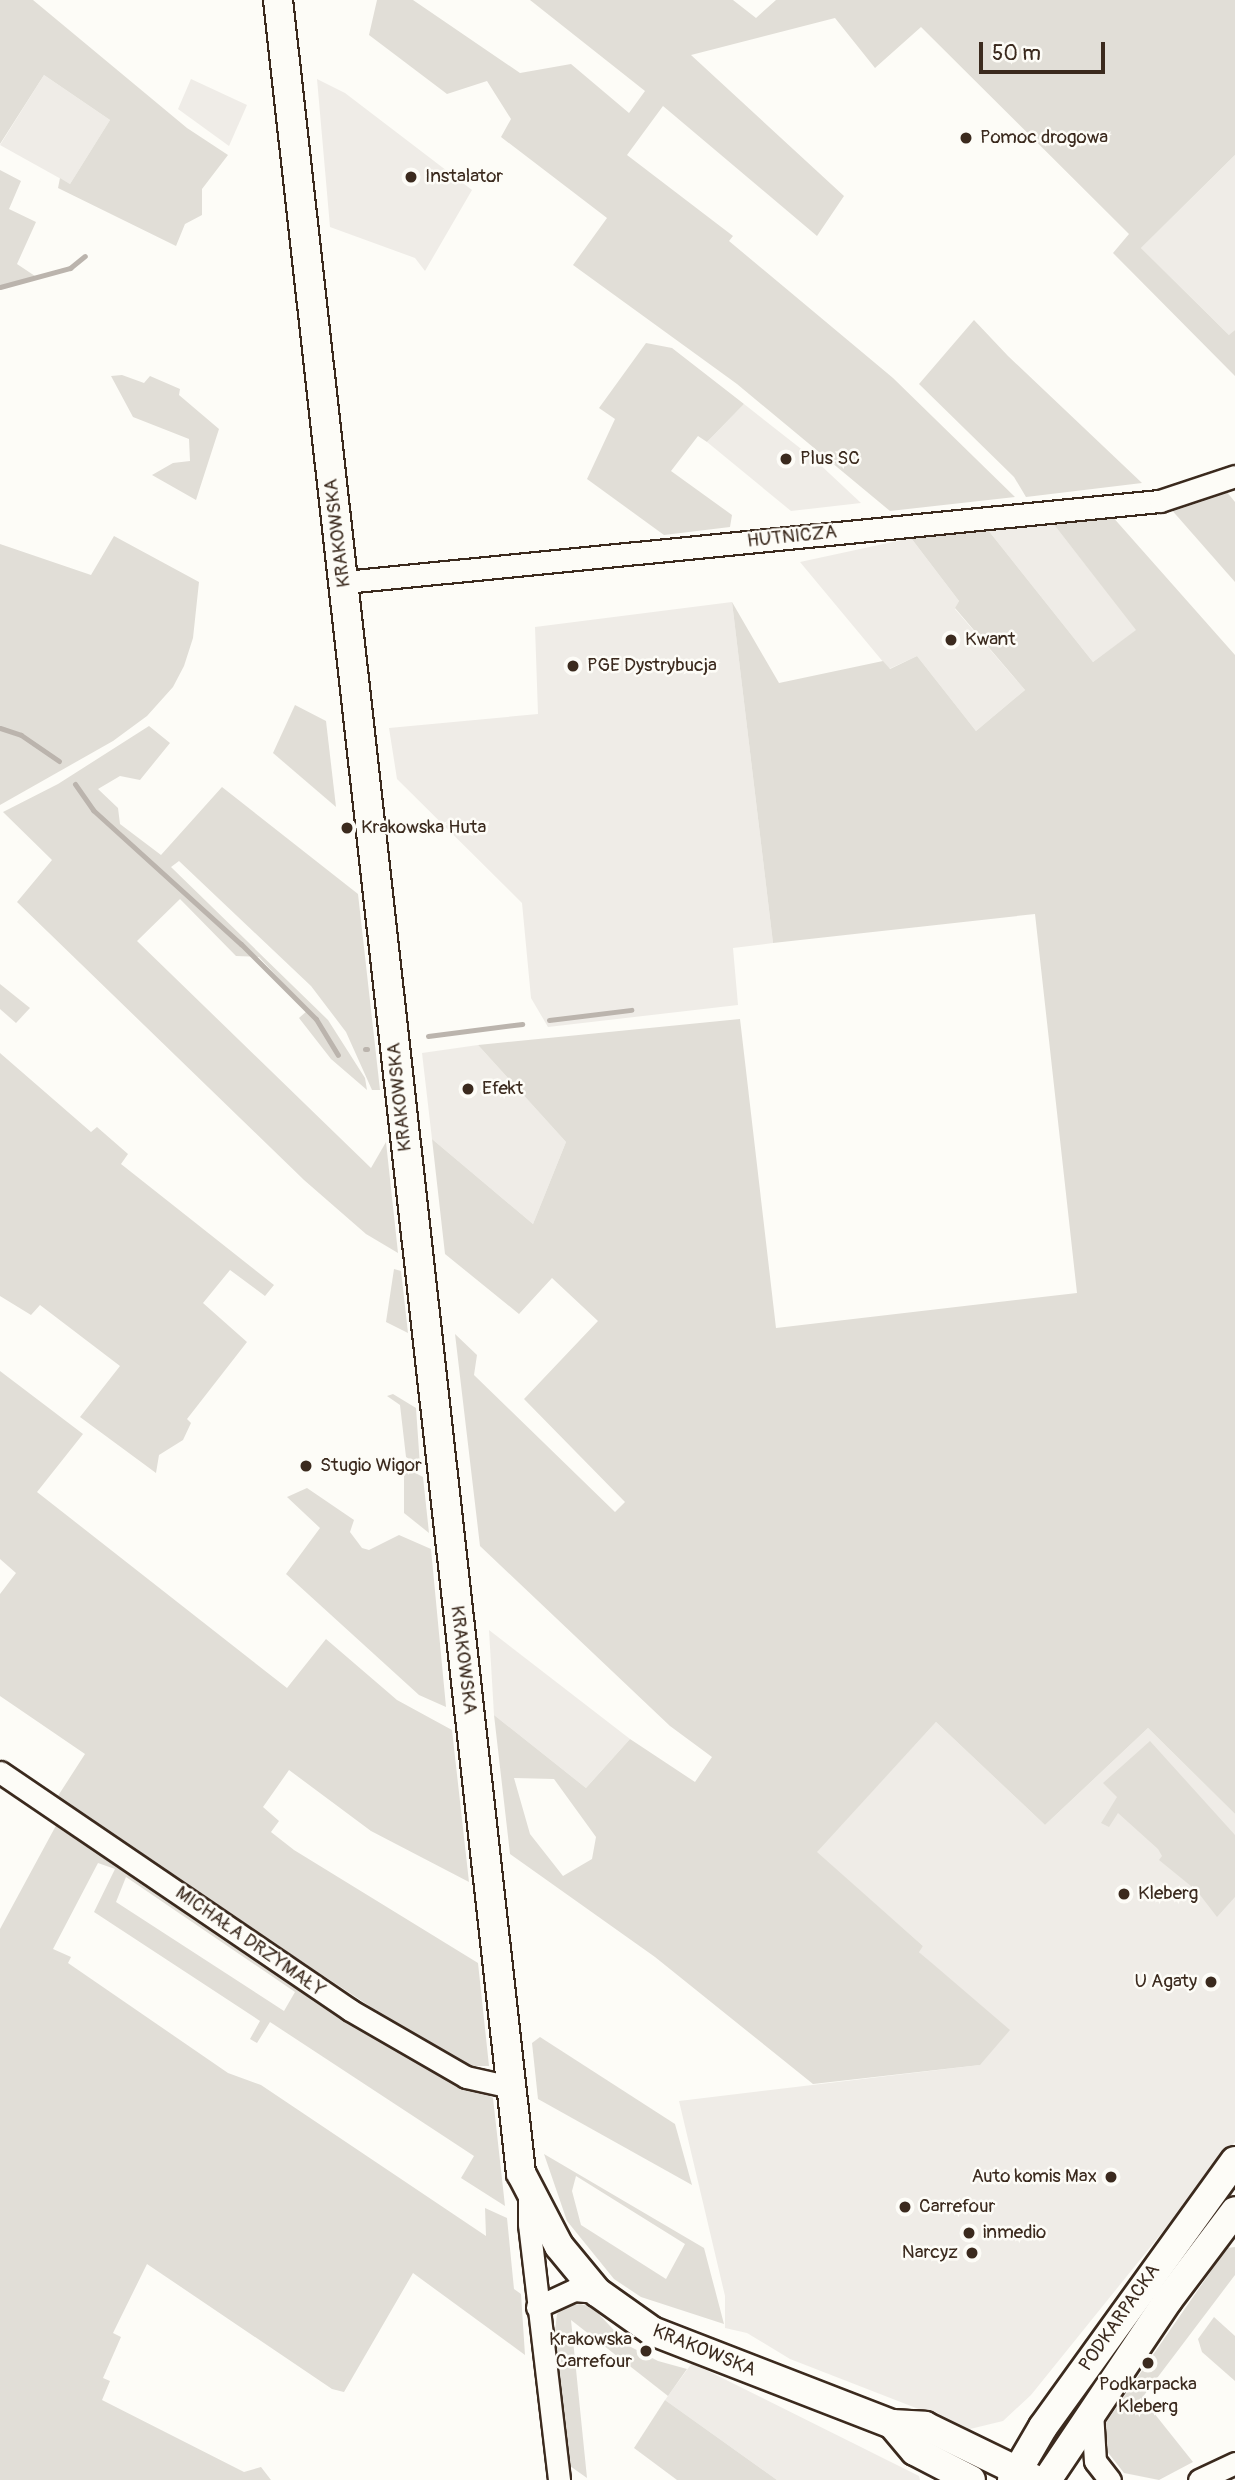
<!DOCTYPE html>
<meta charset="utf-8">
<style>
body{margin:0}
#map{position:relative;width:1235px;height:2480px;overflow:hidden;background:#fdfcf7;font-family:Pangolin,sans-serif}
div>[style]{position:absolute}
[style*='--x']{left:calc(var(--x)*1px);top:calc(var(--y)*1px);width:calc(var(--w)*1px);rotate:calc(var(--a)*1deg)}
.built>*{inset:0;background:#efece7}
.green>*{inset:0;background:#e1ded7}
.stream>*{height:5px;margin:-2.5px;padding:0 2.5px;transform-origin:2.5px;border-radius:2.5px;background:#bbb4ad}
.roads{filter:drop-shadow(2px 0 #3b2a1e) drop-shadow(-2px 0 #3b2a1e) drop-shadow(0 2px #3b2a1e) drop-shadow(0 -2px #3b2a1e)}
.minor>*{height:21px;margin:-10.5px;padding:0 10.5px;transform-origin:10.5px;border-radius:10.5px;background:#fdfcf7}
.major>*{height:28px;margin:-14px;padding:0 14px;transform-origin:14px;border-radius:14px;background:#fdfcf7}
.dots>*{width:19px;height:19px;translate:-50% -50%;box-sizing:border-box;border:4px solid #fdfcf7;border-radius:50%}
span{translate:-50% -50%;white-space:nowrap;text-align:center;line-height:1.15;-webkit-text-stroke:5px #fdfcf7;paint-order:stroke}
.poi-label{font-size:19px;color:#3b2a1e}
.left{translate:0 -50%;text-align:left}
.right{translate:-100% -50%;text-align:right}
.street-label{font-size:19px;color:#3b2a1e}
.scale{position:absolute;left:979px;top:42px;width:126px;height:32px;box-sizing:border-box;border:4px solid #3b2a1e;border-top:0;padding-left:9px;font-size:21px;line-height:24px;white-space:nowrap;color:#3b2a1e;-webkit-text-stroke:5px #fdfcf7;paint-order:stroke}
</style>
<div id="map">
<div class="built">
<div style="clip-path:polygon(44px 75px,110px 120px,70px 184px,0 145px)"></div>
<div style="clip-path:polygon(191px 79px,247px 105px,229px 146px,178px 109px)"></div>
<div style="clip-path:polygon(317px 79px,345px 93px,472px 190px,425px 271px,415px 258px,330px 227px)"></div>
<div style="clip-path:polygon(1235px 155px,1235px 330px,1230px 336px,1141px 248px)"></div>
<div style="clip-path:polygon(744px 404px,814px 459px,861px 503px,791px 511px,707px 442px)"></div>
<div style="clip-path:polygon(1052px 522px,1137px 630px,1093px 662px,988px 530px)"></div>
<div style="clip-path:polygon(911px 538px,959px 601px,955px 609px,1025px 690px,976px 731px,917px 656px,889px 669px,800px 562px)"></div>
<div style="clip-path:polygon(732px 602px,773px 943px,733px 948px,738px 1005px,548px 1027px,531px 998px,522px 903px,397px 779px,389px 728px,538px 714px,535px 627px)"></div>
<div style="clip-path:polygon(478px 1045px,566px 1142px,533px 1224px,432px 1139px,422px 1053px)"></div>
<div style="clip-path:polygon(489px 1630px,630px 1739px,586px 1788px,494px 1715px)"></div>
<div style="clip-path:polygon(936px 1722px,1045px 1825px,1148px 1728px,1235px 1814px,1235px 2142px,1031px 2395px,1003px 2421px,970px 2429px,790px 2359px,747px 2333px,725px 2328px,725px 2296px,679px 2101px,980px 2065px,940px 1971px,918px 1951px,923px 1946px,816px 1852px)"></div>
<div style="clip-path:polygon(692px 2363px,919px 2476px,920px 2480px,777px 2480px,665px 2400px)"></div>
</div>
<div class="green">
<div style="clip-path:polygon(0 0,33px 0,187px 128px,228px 155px,202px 189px,202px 215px,185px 224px,176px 246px,58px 188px,60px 178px,70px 184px,110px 120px,44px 75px,0 144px)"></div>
<div style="clip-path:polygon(377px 0,413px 0,520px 73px,571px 64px,629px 113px,645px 91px,530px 0,733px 0,756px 18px,776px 0,1235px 0,1235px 155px,1141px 248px,1229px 335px,1235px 330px,1235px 376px,1113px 253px,1129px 234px,921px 27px,875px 68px,835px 18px,691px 55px,844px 196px,817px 236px,663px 106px,627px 155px,733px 236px,729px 241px,893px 378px,1015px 497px,890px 511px,737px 384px,573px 265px,607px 218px,501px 137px,511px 119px,487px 81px,447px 94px,369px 35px)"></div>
<div style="clip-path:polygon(0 170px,21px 181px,9px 209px,36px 222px,17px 264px,35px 276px,0 289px)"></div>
<div style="clip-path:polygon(974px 320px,1008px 356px,1142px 483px,1026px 497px,1014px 477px,919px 384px)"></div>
<div style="clip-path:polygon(646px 343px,672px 348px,744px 404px,707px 442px,698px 436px,671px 471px,732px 515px,730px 527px,664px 535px,587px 479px,615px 419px,599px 408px)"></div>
<div style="clip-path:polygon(122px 375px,144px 383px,150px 376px,180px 389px,179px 395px,219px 429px,196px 500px,152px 475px,173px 463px,190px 461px,189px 439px,133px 417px,111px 376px)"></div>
<div style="clip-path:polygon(1226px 491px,1235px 502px,1235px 582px,1170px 508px)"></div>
<div style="clip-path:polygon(evenodd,1111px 515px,1235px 655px,1235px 1814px,1148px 1728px,1045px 1825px,936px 1722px,817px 1852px,923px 1946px,919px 1952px,1010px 2030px,980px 2065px,813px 2084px,655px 1957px,510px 1854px,494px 1715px,586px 1788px,630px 1739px,695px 1782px,712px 1757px,670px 1726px,480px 1546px,455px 1334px,477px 1355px,474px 1375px,615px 1512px,625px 1502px,524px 1399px,598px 1321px,552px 1278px,519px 1314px,445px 1254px,432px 1139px,533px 1224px,566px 1142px,478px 1045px,740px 1019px,776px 1328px,1077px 1293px,1035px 914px,773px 943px,732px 602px,779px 683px,883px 661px,890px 669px,917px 656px,976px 731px,1025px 690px,955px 608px,959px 601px,911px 538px,988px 530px,1093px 662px,1136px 630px,1052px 522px,1111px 515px,514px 1778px,554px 1779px,596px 1837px,592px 1859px,563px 1876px,530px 1834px,514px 1778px)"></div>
<div style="clip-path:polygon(114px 536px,199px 582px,193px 638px,184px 666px,173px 687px,147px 716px,113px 741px,0 805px,0 544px,91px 575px)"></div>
<div style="clip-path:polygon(295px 705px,326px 721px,336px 807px,273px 753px)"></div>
<div style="clip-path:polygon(149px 726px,170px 743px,140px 780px,120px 776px,98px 789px,118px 808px,120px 824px,161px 855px,222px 787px,358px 894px,380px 1090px,372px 1090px,346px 1032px,311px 986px,179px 861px,171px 867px,328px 1020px,365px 1078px,367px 1090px,331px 1059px,299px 1018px,308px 1010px,259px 957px,236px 956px,180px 899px,137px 941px,371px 1168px,386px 1142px,398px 1253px,366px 1234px,304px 1180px,17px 902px,52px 860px,3px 812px,58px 784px)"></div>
<div style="clip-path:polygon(0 984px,30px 1008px,16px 1023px,0 1009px)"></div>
<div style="clip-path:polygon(0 1053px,91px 1132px,97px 1127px,128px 1154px,121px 1164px,274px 1285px,265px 1296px,230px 1270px,203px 1303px,247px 1342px,187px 1419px,191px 1423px,183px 1440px,159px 1455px,156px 1473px,80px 1417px,120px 1366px,40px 1305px,31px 1315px,0 1296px)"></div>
<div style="clip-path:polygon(394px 1269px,401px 1271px,408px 1333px,386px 1322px)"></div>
<div style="clip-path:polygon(0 1371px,83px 1434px,37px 1492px,287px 1688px,326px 1639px,397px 1700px,452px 1730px,469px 1882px,371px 1831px,289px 1770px,263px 1807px,279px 1821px,271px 1832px,294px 1850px,478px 1963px,489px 2066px,467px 2066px,392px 2021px,56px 1799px,85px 1754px,0 1696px,0 1594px,16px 1573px,0 1559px)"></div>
<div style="clip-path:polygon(393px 1394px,416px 1408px,420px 1466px,406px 1457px,400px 1405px,387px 1396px)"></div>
<div style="clip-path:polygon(404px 1467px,423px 1477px,429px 1533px,404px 1513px)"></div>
<div style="clip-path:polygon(307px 1488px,354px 1520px,350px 1532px,362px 1548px,369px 1550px,399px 1535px,431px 1549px,446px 1707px,419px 1695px,286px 1574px,320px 1528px,287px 1497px)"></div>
<div style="clip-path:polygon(1150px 1741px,1235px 1835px,1235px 1897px,1217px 1917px,1197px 1891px,1159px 1860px,1162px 1856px,1158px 1849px,1118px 1813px,1109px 1827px,1101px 1823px,1117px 1797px,1103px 1783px)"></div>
<div style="clip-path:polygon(evenodd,59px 1820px,493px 2098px,505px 2206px,461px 2178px,474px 2156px,270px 2022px,257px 2043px,250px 2039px,260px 2021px,94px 1912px,115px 1869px,98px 1863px,53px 1949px,71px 1957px,68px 1963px,228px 2073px,261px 2085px,486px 2236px,485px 2208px,507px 2218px,514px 2289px,521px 2294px,525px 2355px,413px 2273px,344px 2392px,332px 2389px,147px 2264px,113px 2333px,121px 2337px,103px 2378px,110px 2381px,102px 2400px,244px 2472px,261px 2467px,271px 2480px,0 2480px,0 1929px,59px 1820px,126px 1877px,295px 1992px,284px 2011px,116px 1902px,126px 1877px)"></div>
<div style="clip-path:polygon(540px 2037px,675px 2124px,692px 2185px,538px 2099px,532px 2043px)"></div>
<div style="clip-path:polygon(evenodd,544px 2154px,704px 2248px,724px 2324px,641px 2297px,614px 2279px,567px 2221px,544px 2154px,576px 2176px,685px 2244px,666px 2279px,581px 2225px,572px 2191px,576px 2176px)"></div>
<div style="clip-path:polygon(1235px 2247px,1235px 2275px,1142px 2398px,1193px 2462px,1159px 2480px,1124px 2473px,1106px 2450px,1105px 2424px,1227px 2248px)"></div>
<div style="clip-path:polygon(580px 2304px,592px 2307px,629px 2346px,658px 2361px,687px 2369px,668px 2396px,571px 2320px,587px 2478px,570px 2466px,553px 2347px,557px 2314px,565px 2306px)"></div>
<div style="clip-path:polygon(1214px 2317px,1235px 2336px,1235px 2381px,1202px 2352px,1198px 2339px)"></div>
<div style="clip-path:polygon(665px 2400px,777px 2480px,677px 2480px,634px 2448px)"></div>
</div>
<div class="stream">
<div style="--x:0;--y:287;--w:73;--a:-15.2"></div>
<div style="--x:70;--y:268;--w:19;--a:-39"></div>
<div style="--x:0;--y:728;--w:22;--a:18"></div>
<div style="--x:21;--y:735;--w:46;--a:34.4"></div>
<div style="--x:75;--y:784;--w:32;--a:55"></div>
<div style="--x:93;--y:810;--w:200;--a:42.2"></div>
<div style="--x:241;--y:944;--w:106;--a:45"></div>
<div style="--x:316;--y:1019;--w:42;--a:58.6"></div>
<div style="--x:549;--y:1020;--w:83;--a:-7"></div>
<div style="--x:428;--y:1036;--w:95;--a:-7.3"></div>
<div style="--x:365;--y:1049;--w:2;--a:0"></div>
</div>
<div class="roads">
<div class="minor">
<div style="--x:345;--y:582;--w:819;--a:-5.68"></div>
<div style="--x:1160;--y:501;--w:79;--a:-18.4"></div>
<div style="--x:0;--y:1772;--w:423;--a:34.2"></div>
<div style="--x:350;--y:2010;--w:134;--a:30"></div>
<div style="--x:466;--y:2077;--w:46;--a:12.5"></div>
<div style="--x:529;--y:2192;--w:32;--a:90"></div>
<div style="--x:529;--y:2224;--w:258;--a:83.3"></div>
<div style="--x:537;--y:2307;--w:41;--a:-24.7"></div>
<div style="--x:574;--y:2290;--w:23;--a:5"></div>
<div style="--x:1092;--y:2411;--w:50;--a:86.6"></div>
<div style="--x:1095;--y:2461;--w:24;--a:52"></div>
<div style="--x:1199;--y:2480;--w:40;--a:-25"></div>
</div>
<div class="major">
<div style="--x:278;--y:0;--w:2187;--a:83.62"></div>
<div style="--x:521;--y:2173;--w:82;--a:62.5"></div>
<div style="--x:559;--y:2246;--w:60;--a:50.4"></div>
<div style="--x:597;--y:2292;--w:67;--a:35.3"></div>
<div style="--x:652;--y:2331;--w:257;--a:21.2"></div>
<div style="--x:892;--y:2424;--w:33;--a:3"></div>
<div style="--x:925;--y:2426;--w:123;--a:25.9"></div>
<div style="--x:892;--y:2424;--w:35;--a:50"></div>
<div style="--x:915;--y:2451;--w:63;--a:27.4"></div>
<div style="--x:1012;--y:2480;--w:61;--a:-59.7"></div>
<div style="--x:1043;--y:2427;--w:328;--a:-54.2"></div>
<div style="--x:1047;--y:2480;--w:217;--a:-56.1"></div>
<div style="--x:1168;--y:2300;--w:111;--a:-53"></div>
</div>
</div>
<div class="dots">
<div style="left:966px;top:138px;background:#3b2a1e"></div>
<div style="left:411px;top:177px;background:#3b2a1e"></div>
<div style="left:786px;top:459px;background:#3b2a1e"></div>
<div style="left:951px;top:640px;background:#3b2a1e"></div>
<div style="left:573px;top:666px;background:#3b2a1e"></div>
<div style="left:347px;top:828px;background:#3b2a1e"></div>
<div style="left:468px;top:1089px;background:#3b2a1e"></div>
<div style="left:306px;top:1466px;background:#3b2a1e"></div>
<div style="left:1124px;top:1894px;background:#3b2a1e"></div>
<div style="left:1211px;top:1982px;background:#3b2a1e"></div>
<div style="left:1111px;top:2177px;background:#3b2a1e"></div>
<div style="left:905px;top:2207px;background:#3b2a1e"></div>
<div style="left:969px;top:2233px;background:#3b2a1e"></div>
<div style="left:972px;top:2253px;background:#3b2a1e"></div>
<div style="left:646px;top:2351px;background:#3b2a1e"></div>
<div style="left:1148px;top:2363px;background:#3b2a1e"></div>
</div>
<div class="poi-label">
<span class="left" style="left:980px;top:138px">Pomoc drogowa</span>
<span class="left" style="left:425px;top:177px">Instalator</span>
<span class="left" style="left:800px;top:459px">Plus SC</span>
<span class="left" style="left:965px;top:640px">Kwant</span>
<span class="left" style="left:587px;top:666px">PGE Dystrybucja</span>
<span class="left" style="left:361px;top:828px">Krakowska Huta</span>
<span class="left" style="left:482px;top:1089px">Efekt</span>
<span class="left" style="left:320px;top:1466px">Stugio Wigor</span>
<span class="left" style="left:1138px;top:1894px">Kleberg</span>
<span class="right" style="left:1197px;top:1982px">U Agaty</span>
<span class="right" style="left:1097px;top:2177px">Auto komis Max</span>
<span class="left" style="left:919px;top:2207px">Carrefour</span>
<span class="left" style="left:983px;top:2233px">inmedio</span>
<span class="right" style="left:958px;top:2253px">Narcyz</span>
<span class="right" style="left:632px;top:2351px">Krakowska<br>Carrefour</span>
<span style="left:1148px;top:2396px">Podkarpacka<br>Kleberg</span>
</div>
<div class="street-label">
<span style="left:338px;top:533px;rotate:-97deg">KRAKOWSKA</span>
<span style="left:792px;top:537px;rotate:-6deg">HUTNICZA</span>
<span style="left:400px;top:1097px;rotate:-96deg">KRAKOWSKA</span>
<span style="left:463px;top:1660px;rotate:83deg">KRAKOWSKA</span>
<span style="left:250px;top:1942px;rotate:35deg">MICHAŁA DRZYMAŁY</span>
<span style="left:1120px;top:2318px;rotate:-55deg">PODKARPACKA</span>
<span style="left:704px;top:2351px;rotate:22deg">KRAKOWSKA</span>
</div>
<div class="scale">50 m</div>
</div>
